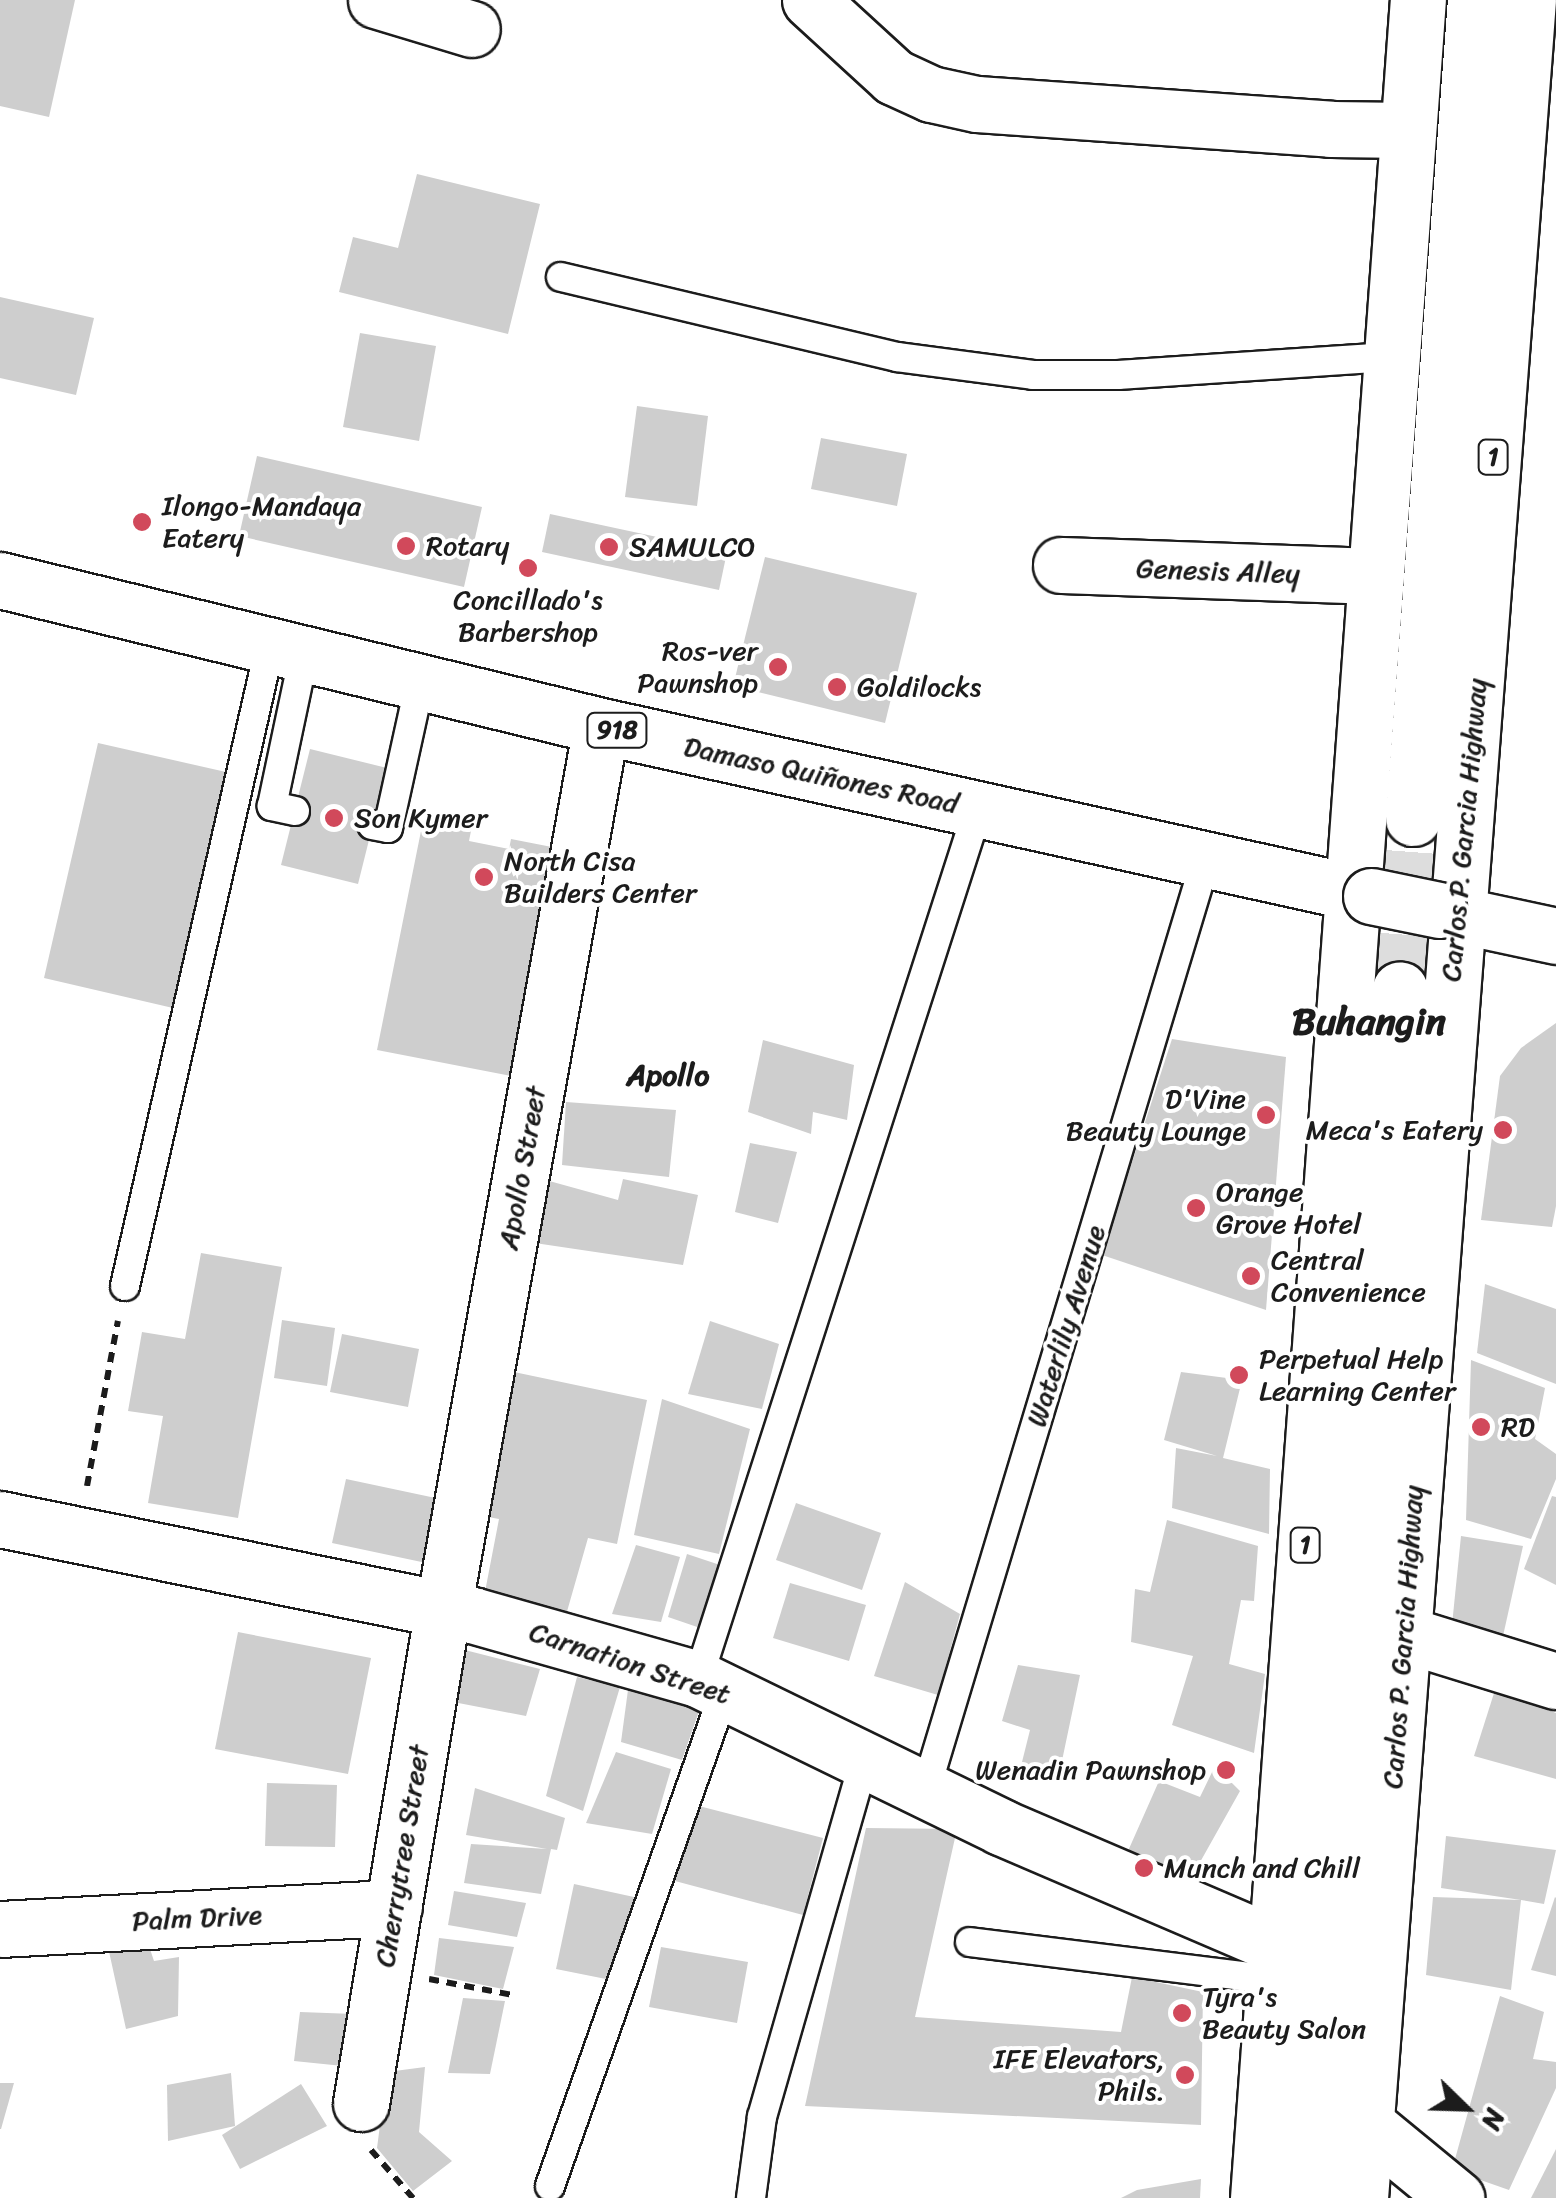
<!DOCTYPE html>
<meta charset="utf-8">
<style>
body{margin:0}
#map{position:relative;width:1556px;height:2198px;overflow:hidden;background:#fff;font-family:Sriracha,sans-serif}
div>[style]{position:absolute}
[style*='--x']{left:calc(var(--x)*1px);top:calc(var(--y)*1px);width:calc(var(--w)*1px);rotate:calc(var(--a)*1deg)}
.building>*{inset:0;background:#cecece}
.highway-tunnel>*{height:55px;margin-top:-27.5px;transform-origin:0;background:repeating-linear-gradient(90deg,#ddd 0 55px,transparent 0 83px)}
.path>*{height:6px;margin-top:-3px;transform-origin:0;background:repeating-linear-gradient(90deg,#1c1c1c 0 10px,transparent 0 18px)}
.roads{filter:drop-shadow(2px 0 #1c1c1c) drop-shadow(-2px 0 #1c1c1c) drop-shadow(0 2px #1c1c1c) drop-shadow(0 -2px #1c1c1c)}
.lane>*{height:28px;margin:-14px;padding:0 14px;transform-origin:14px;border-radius:14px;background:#fff}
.street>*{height:55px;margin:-27.5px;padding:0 27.5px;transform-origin:27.5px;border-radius:27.5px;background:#fff}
.secondary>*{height:55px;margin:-27.5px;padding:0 27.5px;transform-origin:27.5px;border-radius:27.5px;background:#fff}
.primary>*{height:55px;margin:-27.5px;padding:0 27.5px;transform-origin:27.5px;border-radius:27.5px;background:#fff}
.highway>*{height:55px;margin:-27.5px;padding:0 27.5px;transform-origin:27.5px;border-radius:27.5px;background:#fff}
.bridges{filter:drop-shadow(2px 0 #1c1c1c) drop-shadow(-2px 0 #1c1c1c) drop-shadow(0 2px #1c1c1c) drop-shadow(0 -2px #1c1c1c)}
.primary-bridge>*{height:55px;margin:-27.5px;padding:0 27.5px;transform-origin:27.5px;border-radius:27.5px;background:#fff}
.dots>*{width:28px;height:28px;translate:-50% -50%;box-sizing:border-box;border:5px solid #fff;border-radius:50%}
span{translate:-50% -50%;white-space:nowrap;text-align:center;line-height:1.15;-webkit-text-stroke:8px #fff;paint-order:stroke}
.shield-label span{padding:2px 8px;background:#fff;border:2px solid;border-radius:8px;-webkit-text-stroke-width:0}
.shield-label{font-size:25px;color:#1c1c1c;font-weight:700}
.poi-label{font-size:28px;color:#1c1c1c}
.left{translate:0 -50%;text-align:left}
.right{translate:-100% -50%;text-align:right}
.street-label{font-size:28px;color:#1c1c1c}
.neighbourhood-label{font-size:30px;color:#1c1c1c;font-weight:700}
.district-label{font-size:38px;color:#1c1c1c;font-weight:700}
.north{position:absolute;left:1416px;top:2058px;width:100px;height:100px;-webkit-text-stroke:8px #fff;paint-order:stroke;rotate:113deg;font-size:28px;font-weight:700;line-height:40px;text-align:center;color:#1c1c1c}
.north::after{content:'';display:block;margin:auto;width:35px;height:45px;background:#1c1c1c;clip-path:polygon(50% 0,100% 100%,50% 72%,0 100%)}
</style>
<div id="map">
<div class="building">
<div style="clip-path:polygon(0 0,75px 0,49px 117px,0 106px)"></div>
<div style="clip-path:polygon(417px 174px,540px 204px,508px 334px,339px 292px,353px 237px,398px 248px)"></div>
<div style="clip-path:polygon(0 297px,94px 318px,76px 395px,0 378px)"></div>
<div style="clip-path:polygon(360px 333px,436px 346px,419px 441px,343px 427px)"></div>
<div style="clip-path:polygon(637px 406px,708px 416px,697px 506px,625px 497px)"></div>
<div style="clip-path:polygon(821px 438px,907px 454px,897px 506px,811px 489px)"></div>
<div style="clip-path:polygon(257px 456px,482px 507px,464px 587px,239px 536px)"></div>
<div style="clip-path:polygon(550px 514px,727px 552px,719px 590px,542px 552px)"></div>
<div style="clip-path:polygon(765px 557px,917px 593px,885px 723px,733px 686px)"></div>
<div style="clip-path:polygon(98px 743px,226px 772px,173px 1008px,44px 978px)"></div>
<div style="clip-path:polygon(310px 749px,387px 768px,358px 884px,281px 865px)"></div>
<div style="clip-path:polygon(423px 821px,471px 831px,469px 841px,509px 849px,511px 839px,557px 848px,511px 1076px,377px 1050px)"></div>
<div style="clip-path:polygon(1556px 1023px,1556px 1206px,1552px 1227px,1481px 1220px,1500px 1076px,1521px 1048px)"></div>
<div style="clip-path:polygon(1172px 1039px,1286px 1057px,1266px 1310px,1102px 1255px)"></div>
<div style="clip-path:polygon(763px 1040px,854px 1065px,847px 1120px,813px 1112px,811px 1134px,748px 1112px)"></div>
<div style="clip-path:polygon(566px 1102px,676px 1110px,669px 1177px,562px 1165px)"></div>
<div style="clip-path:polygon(750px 1143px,797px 1152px,778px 1223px,735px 1212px)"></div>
<div style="clip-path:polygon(542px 1179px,618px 1200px,623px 1179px,698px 1195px,683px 1265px,528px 1242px)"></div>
<div style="clip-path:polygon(201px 1253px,282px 1267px,238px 1518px,148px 1503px,163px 1416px,128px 1411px,142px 1332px,185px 1339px)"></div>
<div style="clip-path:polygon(1485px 1284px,1556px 1309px,1556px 1384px,1477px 1353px)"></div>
<div style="clip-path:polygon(282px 1320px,335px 1328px,327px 1386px,274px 1378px)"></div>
<div style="clip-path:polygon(710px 1321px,779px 1344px,762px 1409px,688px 1394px)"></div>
<div style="clip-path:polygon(342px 1334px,419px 1349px,408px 1407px,330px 1392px)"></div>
<div style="clip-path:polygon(1471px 1360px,1545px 1388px,1535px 1439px,1556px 1454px,1556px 1479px,1531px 1539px,1466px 1520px)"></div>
<div style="clip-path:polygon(514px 1372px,647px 1400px,617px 1544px,588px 1538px,564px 1622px,484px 1597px,499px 1519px,483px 1516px)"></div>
<div style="clip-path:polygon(1181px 1372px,1242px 1380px,1223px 1458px,1270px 1469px,1269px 1534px,1172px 1508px,1176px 1448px,1217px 1456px,1164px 1440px)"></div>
<div style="clip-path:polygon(662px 1399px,750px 1429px,719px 1554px,634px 1535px)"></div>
<div style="clip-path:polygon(346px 1479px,445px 1500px,431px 1564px,332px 1543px)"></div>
<div style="clip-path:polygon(1552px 1496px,1556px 1497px,1556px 1585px,1524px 1569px)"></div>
<div style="clip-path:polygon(796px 1503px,881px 1533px,862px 1590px,776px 1560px)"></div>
<div style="clip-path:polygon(1167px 1520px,1258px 1546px,1254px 1601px,1241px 1600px,1229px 1664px,1265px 1674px,1254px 1753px,1172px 1725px,1193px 1656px,1131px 1642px,1135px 1589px,1150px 1592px)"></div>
<div style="clip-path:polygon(1461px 1536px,1523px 1546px,1503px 1636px,1452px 1625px)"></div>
<div style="clip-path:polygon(636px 1545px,680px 1557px,661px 1622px,612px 1614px)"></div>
<div style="clip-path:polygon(687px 1554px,726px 1567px,706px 1630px,668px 1617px)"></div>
<div style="clip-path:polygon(905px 1582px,960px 1614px,938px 1695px,874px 1676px)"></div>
<div style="clip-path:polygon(790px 1583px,866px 1605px,849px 1661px,773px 1638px)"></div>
<div style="clip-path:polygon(238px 1632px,371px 1658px,348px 1774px,215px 1749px)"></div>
<div style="clip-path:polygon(457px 1648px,540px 1669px,526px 1716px,448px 1701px)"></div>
<div style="clip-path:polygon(1018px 1665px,1080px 1675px,1059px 1775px,1021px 1766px,1030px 1730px,1002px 1721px)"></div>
<div style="clip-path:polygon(630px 1675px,705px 1694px,682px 1760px,621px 1742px)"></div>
<div style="clip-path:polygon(577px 1677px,620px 1687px,583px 1811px,546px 1796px)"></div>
<div style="clip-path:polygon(1495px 1690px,1556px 1713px,1556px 1779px,1474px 1756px)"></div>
<div style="clip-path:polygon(616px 1752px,671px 1769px,652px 1834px,586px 1823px)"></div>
<div style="clip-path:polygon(1215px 1766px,1240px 1791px,1190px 1880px,1128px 1851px,1159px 1781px,1200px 1797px)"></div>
<div style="clip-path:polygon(267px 1783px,337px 1785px,335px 1847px,265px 1846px)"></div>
<div style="clip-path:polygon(475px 1788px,565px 1818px,557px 1850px,551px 1849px,541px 1894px,464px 1883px,471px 1844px,547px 1849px,466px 1835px)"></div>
<div style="clip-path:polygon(695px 1805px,823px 1838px,803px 1915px,675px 1881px)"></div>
<div style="clip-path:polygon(866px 1828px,957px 1829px,915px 2017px,1121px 2032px,1132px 1977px,1203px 1992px,1201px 2125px,805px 2106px)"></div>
<div style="clip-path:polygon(1446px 1836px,1556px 1850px,1544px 1904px,1521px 1900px,1511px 1990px,1426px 1975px,1433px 1897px,1521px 1900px,1441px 1888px)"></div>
<div style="clip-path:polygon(574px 1884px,634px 1897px,616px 1981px,556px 1969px)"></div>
<div style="clip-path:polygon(454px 1891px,526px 1903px,517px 1937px,448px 1925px)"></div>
<div style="clip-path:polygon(1555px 1897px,1556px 1898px,1556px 1976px,1531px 1970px)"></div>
<div style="clip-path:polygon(439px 1938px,514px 1947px,503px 1989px,434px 1975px)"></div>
<div style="clip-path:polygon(147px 1940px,154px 1961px,179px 1957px,178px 2016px,126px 2029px,108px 1947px)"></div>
<div style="clip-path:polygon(661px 1947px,748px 1962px,737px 2023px,649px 2007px)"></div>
<div style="clip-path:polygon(1500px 1996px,1544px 2012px,1533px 2059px,1556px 2062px,1556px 2088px,1509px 2190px,1452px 2170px)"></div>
<div style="clip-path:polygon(463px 1998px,505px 2001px,490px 2074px,448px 2073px)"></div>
<div style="clip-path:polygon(300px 2012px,354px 2014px,343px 2066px,294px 2061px)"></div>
<div style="clip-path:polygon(425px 2067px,419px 2132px,452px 2161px,413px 2191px,377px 2148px,387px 2072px)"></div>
<div style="clip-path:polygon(231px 2073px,235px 2126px,168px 2141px,167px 2085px)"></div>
<div style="clip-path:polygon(0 2083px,14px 2083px,1px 2129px,0 2129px)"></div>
<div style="clip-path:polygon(301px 2084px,327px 2126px,240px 2169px,222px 2135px)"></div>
<div style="clip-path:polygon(1556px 2149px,1556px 2198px,1531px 2198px)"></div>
<div style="clip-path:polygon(1201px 2179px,1200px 2198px,1121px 2198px,1137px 2190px)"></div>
</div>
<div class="highway-tunnel">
<div style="--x:1400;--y:989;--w:171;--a:-85.7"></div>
</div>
<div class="path">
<div style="--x:87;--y:1486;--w:168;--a:-79.4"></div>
<div style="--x:429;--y:1979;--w:86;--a:10.8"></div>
<div style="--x:371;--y:2150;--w:64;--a:48.8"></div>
</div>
<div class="roads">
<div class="lane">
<div style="--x:561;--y:277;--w:345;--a:13.4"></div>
<div style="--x:897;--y:357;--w:137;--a:7.5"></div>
<div style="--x:1033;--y:375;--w:85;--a:0"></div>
<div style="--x:1118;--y:375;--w:275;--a:-3.8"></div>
<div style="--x:295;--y:811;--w:24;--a:-168"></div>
<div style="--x:272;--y:806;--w:155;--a:-78.1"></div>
<div style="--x:372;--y:825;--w:16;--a:11"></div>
<div style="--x:388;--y:828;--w:149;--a:-77.6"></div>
<div style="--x:125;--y:1286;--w:657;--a:-77.25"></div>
<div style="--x:698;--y:1679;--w:914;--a:-72.16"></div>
<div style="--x:925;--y:1792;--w:974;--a:-73.24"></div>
<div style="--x:970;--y:1942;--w:306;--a:7.1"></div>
<div style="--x:550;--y:2186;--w:526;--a:-70.57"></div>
<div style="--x:751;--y:2198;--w:82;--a:-82.3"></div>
<div style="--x:762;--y:2117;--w:370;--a:-74"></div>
</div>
<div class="street">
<div style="--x:376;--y:0;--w:100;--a:16.8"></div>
<div style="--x:810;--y:0;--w:114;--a:42.5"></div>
<div style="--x:894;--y:77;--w:41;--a:24.7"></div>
<div style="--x:931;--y:94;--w:47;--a:12.3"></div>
<div style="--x:977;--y:104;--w:355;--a:4"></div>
<div style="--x:1331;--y:129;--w:77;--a:0.7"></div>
<div style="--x:1061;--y:565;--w:315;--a:2"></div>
<div style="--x:0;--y:1519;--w:482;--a:11.5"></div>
<div style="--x:472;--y:1615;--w:235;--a:15.8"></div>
<div style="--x:698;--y:1679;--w:337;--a:26"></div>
<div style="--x:1001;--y:1827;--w:299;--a:23.2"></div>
<div style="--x:1404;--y:1634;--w:159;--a:17.2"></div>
<div style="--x:0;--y:1929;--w:394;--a:-3.1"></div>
<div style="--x:361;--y:2103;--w:500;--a:-80.6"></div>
<div style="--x:443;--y:1610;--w:898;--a:-79.87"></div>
<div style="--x:1366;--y:2124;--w:117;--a:39.4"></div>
</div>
<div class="secondary">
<div style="--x:1458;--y:915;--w:100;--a:12.1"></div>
</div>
<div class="primary">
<div style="--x:0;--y:580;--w:618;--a:13.65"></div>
<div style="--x:601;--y:726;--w:789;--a:12.45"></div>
</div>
<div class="highway">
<div style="--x:1413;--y:818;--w:820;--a:-85.67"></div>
<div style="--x:1258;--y:2198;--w:2204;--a:-85.84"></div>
<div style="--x:1309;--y:2198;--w:1212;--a:-85.7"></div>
<div style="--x:1360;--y:2198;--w:2204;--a:-85.63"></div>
</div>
</div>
<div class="bridges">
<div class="primary-bridge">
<div style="--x:1371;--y:896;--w:69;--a:11.6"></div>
</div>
</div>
<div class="dots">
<div style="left:142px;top:522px;background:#d1495b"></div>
<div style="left:406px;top:546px;background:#d1495b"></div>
<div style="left:609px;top:547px;background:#d1495b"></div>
<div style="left:528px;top:568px;background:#d1495b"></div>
<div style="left:778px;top:667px;background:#d1495b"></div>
<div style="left:837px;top:687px;background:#d1495b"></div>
<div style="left:334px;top:818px;background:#d1495b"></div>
<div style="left:484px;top:877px;background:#d1495b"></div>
<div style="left:1266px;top:1115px;background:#d1495b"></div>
<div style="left:1503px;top:1130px;background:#d1495b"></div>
<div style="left:1196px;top:1208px;background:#d1495b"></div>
<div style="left:1251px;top:1276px;background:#d1495b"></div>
<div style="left:1239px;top:1375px;background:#d1495b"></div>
<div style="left:1481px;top:1427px;background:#d1495b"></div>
<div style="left:1226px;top:1770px;background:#d1495b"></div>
<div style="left:1144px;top:1868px;background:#d1495b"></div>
<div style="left:1182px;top:2013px;background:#d1495b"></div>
<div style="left:1185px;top:2075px;background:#d1495b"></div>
</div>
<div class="shield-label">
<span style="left:1493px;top:457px">1</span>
<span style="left:617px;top:730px">918</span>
<span style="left:1305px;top:1545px">1</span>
</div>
<div class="poi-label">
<span class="left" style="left:162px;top:522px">Ilongo-Mandaya<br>Eatery</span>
<span class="left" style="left:426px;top:546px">Rotary</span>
<span class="left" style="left:629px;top:547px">SAMULCO</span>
<span style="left:528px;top:616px">Concillado's<br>Barbershop</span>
<span class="right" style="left:758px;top:667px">Ros-ver<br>Pawnshop</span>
<span class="left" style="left:857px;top:687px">Goldilocks</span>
<span class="left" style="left:354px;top:818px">Son Kymer</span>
<span class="left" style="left:504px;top:877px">North Cisa<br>Builders Center</span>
<span class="right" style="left:1246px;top:1115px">D'Vine<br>Beauty Lounge</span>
<span class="right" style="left:1483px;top:1130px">Meca's Eatery</span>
<span class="left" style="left:1216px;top:1208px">Orange<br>Grove Hotel</span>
<span class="left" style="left:1271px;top:1276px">Central<br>Convenience</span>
<span class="left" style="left:1259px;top:1375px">Perpetual Help<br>Learning Center</span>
<span class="left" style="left:1501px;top:1427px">RD</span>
<span class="right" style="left:1206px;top:1770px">Wenadin Pawnshop</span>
<span class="left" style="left:1164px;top:1868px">Munch and Chill</span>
<span class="left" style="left:1202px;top:2013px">Tyra's<br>Beauty Salon</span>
<span class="right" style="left:1165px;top:2075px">IFE Elevators,<br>Phils.</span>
</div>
<div class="street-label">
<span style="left:1218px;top:571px;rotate:2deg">Genesis Alley</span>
<span style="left:821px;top:775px;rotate:12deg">Damaso Quiñones Road</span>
<span style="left:1464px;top:830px;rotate:-85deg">Carlos P. Garcia Highway</span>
<span style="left:522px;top:1168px;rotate:-80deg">Apollo Street</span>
<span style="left:1066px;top:1326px;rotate:-73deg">Waterlily Avenue</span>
<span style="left:1403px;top:1637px;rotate:-86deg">Carlos P. Garcia Highway</span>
<span style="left:630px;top:1663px;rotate:18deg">Carnation Street</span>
<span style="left:402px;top:1856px;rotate:-81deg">Cherrytree Street</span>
<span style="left:197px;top:1918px;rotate:-3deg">Palm Drive</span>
</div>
<div class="neighbourhood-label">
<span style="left:668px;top:1075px">Apollo</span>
</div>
<div class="district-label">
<span style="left:1369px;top:1022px">Buhangin</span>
</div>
<div class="north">N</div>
</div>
